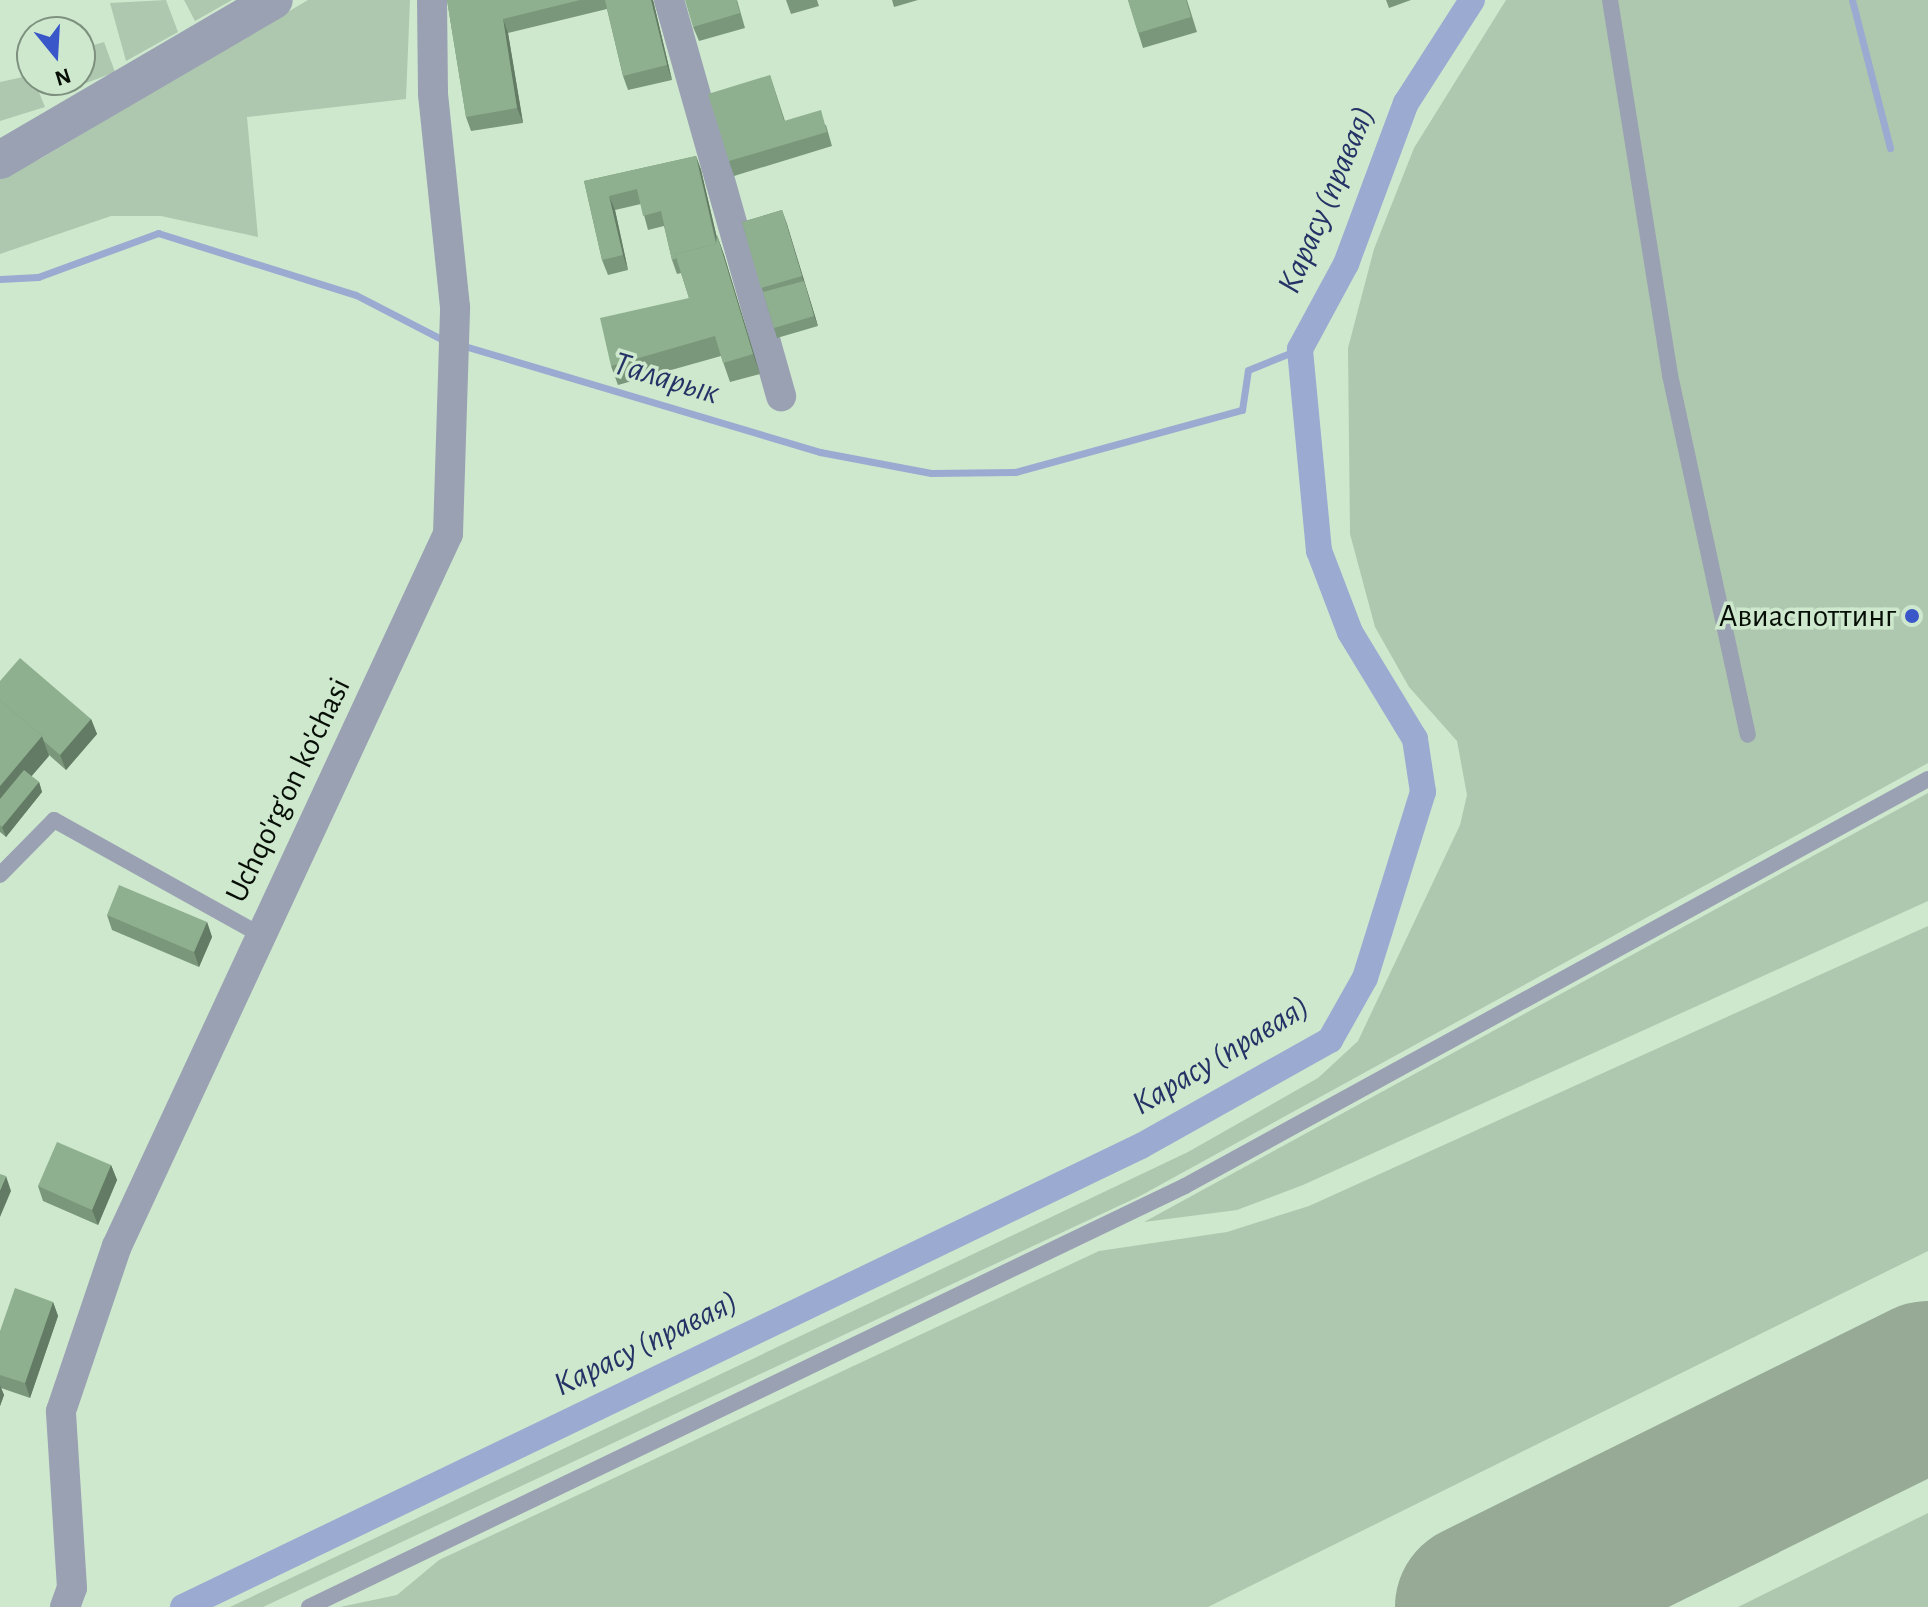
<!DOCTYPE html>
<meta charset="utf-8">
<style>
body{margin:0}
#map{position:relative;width:1928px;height:1607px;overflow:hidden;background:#cee8ce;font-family:"Alegreya Sans",sans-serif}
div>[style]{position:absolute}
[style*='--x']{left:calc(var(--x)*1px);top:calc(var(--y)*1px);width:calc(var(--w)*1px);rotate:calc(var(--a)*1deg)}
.green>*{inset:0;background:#aec7af}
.stream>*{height:7px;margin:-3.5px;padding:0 3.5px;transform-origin:3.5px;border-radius:3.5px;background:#9baad1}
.canal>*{height:26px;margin:-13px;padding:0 13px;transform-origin:13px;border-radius:13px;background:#9baad1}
.runway>*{height:168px;margin:-84px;padding:0 84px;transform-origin:84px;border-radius:84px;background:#96aa96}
.service>*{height:16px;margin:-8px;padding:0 8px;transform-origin:8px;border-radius:8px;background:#9aa1b2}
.minor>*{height:30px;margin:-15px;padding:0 15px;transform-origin:15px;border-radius:15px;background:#9aa1b2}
.tertiary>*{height:38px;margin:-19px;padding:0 19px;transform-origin:19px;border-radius:19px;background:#9aa1b2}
.wall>*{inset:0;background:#7a977b}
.shaded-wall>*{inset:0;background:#637b64}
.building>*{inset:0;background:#8eb08f}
.dots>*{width:22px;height:22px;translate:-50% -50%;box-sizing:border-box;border:4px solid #cee8ce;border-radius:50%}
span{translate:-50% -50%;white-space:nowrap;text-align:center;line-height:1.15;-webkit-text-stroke:7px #cee8ce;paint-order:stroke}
.poi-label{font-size:32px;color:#060e06}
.right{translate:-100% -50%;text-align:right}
.street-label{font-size:32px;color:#060e06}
.water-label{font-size:34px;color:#243365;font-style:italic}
.north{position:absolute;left:16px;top:16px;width:80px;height:80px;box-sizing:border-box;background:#cee8ce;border:2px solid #7e917e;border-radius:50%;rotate:162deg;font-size:22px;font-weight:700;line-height:32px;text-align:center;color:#060e06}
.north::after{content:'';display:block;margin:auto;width:28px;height:36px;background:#3a57c9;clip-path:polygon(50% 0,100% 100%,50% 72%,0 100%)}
</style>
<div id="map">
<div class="green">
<div style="clip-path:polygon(166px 0,178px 32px,126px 61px,110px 3px)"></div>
<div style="clip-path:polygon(184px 0,232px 0,195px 21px)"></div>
<div style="clip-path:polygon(308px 0,410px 0,406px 99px,247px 117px,258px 237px,161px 216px,111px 216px,0 254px,0 174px,40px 159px)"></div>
<div style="clip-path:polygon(1506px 0,1928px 0,1928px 763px,1140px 1196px,263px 1607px,230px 1607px,1188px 1152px,1318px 1078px,1358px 1041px,1460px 825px,1467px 795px,1457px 741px,1409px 687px,1375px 627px,1350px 534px,1348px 348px,1374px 249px,1414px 148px)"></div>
<div style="clip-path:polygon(104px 42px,115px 72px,68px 90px,65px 80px,80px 80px,80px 49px)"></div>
<div style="clip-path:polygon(32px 75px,45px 107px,0 121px,0 82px)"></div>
<div style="clip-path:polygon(1928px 793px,1928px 901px,1303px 1185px,1237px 1210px,1144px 1222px)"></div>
<div style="clip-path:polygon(1928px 926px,1928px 1251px,1208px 1607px,340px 1607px,397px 1595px,439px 1560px,1099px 1251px,1227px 1232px,1309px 1206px)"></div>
<div style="clip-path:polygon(1928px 1513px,1928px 1607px,1738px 1607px)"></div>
</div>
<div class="stream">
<div style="--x:1852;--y:0;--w:153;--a:75.6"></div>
<div style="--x:0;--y:279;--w:38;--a:-3"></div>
<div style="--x:38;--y:277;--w:128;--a:-20.1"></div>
<div style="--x:158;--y:233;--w:207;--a:17.4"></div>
<div style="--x:356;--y:295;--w:100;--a:27.3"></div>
<div style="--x:461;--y:345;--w:375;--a:16.6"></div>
<div style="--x:820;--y:452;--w:113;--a:10.7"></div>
<div style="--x:931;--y:473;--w:84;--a:-0.7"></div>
<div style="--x:1015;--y:472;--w:235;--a:-15.3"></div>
<div style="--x:1242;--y:410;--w:40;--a:-81.5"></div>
<div style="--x:1248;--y:370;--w:56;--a:-22"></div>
</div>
<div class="canal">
<div style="--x:183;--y:1607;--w:1063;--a:-25.7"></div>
<div style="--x:1141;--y:1146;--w:217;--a:-29.3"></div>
<div style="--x:1330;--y:1040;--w:71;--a:-60.6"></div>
<div style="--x:1365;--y:978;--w:195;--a:-72.7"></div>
<div style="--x:1423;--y:792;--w:54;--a:-98.6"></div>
<div style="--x:1415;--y:739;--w:125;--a:-121.3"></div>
<div style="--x:1350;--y:632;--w:87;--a:-110.9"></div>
<div style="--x:1319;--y:551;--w:203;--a:-95.4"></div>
<div style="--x:1300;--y:349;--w:97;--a:-61.6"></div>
<div style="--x:1346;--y:264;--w:172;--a:-69.6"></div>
<div style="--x:1406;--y:103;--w:122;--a:-57.3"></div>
</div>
<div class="runway">
<div style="--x:1479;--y:1607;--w:501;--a:-26.31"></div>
</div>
<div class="service">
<div style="--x:1610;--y:0;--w:380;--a:80.9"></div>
<div style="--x:1670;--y:375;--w:368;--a:77.8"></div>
<div style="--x:0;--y:875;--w:77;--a:-45.5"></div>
<div style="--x:54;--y:820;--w:235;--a:29.1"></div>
<div style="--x:309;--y:1607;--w:972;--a:-25.67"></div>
<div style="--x:1185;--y:1186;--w:847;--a:-28.71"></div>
</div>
<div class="minor">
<div style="--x:669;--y:0;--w:412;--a:74.2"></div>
<div style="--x:65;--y:1607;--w:20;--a:-70"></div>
<div style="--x:72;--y:1588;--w:177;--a:-93.6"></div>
<div style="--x:61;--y:1411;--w:174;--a:-71.3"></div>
<div style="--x:117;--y:1246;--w:785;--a:-65.07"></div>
<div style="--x:448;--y:534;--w:227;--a:-88.2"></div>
<div style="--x:455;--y:307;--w:214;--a:-95.9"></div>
<div style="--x:433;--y:94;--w:94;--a:-90.6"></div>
</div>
<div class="tertiary">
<div style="--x:0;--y:160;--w:317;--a:-30.3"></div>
</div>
<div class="wall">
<div style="clip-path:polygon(447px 0,653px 0,672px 80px,628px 90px,623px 76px,607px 9px,508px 33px,523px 123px,471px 131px,466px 117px)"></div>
<div style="clip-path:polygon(737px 0,745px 28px,699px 41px,693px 27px)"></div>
<div style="clip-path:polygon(786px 0,817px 0,819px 6px,791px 14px)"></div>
<div style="clip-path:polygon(892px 0,918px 0,894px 7px)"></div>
<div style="clip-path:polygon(1128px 0,1187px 0,1197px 32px,1143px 48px)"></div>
<div style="clip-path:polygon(1386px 0,1411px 0,1389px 8px)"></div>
<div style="clip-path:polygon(770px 75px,785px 121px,826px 125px,832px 146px,734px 176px,729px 161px)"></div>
<div style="clip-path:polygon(696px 156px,701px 170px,717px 238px,717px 235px,724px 255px,760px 374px,730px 382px,721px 356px,618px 385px,611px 366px,689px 298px,681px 273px,677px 274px,672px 260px,664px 226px,648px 230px,641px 204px,615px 210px,628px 270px,608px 275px,602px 260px,584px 181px)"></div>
<div style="clip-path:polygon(782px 210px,818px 326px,777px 338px,742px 222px)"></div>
<div style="clip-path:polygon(0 681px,91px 719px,97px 734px,66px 770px,49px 755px,31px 776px,39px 782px,42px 792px,6px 837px,0 832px)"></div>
<div style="clip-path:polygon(107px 915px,207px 922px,212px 937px,199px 967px,112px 930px)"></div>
<div style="clip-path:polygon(111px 1165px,117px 1180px,98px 1225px,43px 1201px,38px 1186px)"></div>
<div style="clip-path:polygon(53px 1302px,58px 1316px,30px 1398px,1px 1388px,4px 1395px,0 1406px,0 1331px)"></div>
</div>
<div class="shaded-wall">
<div style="clip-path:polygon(651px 0,653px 0,672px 80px,667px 65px)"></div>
<div style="clip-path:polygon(503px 19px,508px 33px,523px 123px,517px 108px)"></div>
<div style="clip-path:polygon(696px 156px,701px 170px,723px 264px,718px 249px)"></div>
<div style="clip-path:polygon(609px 196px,615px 210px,628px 270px,623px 255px)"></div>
<div style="clip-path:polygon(782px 210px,787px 224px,818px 326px,814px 316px)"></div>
<div style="clip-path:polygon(717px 235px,724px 255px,760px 374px,753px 354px)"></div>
<div style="clip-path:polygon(91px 719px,97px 734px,66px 770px,60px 755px)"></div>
<div style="clip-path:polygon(42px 736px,49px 756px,0 813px,0 786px)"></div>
<div style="clip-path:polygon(39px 782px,42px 792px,6px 837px,2px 827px)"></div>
<div style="clip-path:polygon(207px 922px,212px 937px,199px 967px,194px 952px)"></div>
<div style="clip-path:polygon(111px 1165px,117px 1180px,98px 1225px,92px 1210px)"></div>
<div style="clip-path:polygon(6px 1176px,11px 1191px,0 1217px,0 1190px)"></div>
<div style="clip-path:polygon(53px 1302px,58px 1316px,30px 1398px,25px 1383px)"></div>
<div style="clip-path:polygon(0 1385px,4px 1395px,0 1406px)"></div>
</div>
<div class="building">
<div style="clip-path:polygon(447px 0,580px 0,503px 19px,517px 108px,466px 117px)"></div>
<div style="clip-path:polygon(605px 0,651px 0,667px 65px,623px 76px)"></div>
<div style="clip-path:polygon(685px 0,736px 0,740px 13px,693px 27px)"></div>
<div style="clip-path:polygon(1128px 0,1186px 0,1191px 17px,1138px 33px)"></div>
<div style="clip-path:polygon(770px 75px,784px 121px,821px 110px,827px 132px,729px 161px,708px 94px)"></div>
<div style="clip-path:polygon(696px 156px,716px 244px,675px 254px,677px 258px,672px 260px,661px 211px,643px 216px,637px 189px,609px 196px,623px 255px,602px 260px,584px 181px)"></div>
<div style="clip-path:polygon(782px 210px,802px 276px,761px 288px,742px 222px)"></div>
<div style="clip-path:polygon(717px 235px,753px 354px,723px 363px,715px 336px,611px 366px,600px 318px,689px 298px,675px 254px,716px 244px)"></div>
<div style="clip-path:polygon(804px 281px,814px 316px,774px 328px,763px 292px)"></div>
<div style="clip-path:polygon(20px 658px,91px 719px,60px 755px,44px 741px,42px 736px,0 700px,0 681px)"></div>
<div style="clip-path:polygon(0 700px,42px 736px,0 786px)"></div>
<div style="clip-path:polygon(24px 770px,39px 782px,2px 827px,0 825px,0 799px)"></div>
<div style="clip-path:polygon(119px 885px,207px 922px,194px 952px,107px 915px)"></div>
<div style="clip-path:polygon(57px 1142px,111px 1165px,92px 1210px,38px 1186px)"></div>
<div style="clip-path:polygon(0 1174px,6px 1176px,0 1190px)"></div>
<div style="clip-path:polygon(15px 1288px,53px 1302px,25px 1383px,0 1375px,0 1331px)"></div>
</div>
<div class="dots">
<div style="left:1912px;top:616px;background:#3a57c9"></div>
</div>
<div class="poi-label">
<span class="right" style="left:1896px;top:616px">Авиаспоттинг</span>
</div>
<div class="street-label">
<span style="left:288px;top:790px;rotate:-64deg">Uchqo'rg'on ko'chasi</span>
</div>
<div class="water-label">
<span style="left:1327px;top:200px;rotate:-67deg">Карасу (правая)</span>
<span style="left:666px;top:379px;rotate:17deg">Таларык</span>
<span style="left:1221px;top:1056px;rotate:-31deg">Карасу (правая)</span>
<span style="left:646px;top:1344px;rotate:-26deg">Карасу (правая)</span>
</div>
<div class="north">N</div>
</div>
